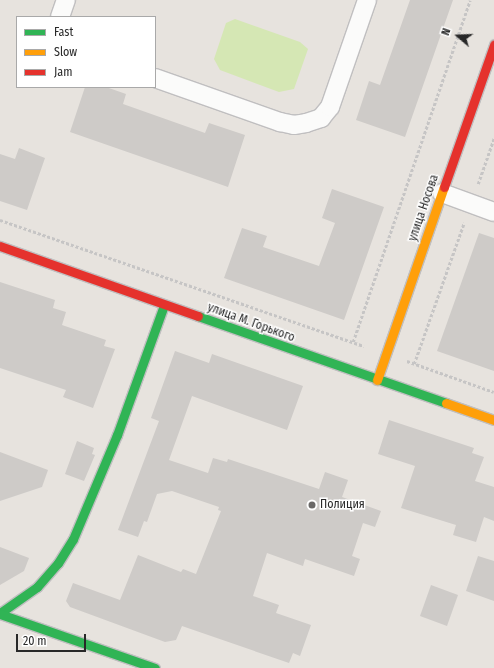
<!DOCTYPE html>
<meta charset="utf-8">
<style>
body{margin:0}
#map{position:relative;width:494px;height:668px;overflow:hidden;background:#e7e3de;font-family:"Fira Sans Condensed",sans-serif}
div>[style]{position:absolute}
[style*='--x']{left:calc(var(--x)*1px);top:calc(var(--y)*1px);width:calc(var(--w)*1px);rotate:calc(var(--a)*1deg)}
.pitch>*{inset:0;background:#d5e7b4}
.building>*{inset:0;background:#cecbc8}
.path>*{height:2.5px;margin-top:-1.25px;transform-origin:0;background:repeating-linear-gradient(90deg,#c6c5c5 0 3px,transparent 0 5px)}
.roads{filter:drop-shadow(1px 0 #c0bfc0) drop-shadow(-1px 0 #c0bfc0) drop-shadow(0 1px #c0bfc0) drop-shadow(0 -1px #c0bfc0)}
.street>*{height:18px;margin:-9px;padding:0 9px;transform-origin:9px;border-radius:9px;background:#fbfbfa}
.fast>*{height:9px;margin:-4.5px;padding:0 4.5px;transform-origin:4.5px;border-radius:4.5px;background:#30b455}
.slow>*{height:9px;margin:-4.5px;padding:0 4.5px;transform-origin:4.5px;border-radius:4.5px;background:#ff9f0a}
.jam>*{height:9px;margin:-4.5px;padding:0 4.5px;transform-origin:4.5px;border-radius:4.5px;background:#e5322d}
.dots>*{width:11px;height:11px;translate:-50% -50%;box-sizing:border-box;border:2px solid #fff;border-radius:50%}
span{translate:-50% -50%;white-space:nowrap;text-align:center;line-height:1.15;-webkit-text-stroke:3px #fff;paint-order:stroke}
.street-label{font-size:12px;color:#282828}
.poi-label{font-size:12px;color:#282828}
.left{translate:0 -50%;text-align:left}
.legend{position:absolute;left:16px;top:16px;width:140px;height:72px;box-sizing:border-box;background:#fff;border:1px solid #a9a9a9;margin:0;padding:5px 7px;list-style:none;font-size:12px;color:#282828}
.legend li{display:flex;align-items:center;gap:8px;height:20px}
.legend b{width:20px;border:1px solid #a9a9a9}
.north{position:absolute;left:438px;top:16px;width:40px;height:40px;-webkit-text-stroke:3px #fff;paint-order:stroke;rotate:289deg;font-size:11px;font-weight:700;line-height:16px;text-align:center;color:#282828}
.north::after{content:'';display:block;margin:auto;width:14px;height:18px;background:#282828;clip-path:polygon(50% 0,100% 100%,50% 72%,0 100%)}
.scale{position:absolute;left:16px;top:634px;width:70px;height:18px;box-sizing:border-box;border:2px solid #282828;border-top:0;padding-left:5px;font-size:12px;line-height:14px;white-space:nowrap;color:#282828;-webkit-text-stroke:3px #fff;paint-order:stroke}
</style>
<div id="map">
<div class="pitch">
<div style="clip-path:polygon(235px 19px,300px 42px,308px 49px,294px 89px,279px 92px,220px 70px,214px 59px,226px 23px)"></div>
</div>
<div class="building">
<div style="clip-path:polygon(410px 0,453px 0,405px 137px,356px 120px,369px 81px,380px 85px)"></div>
<div style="clip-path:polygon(85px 87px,106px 87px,126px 94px,123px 104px,205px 133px,209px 123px,245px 135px,228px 187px,70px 132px)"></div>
<div style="clip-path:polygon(19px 148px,45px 158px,27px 210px,0 201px,0 154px,15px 159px)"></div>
<div style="clip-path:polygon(332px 189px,384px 207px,344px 320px,224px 278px,242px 228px,267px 236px,263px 247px,319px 266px,335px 223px,322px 218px)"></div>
<div style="clip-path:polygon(479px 233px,494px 238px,494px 371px,437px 351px)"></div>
<div style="clip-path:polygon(0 282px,55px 300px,53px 308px,66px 312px,62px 325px,106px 340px,104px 346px,115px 349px,93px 408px,63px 397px,66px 390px,0 368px)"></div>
<div style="clip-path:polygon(175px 351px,209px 363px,212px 354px,303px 386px,287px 430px,192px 396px,169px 460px,208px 473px,213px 458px,227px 462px,228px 459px,319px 489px,325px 472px,348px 480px,342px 497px,381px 511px,375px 527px,363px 523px,352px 556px,360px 559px,354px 576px,305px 559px,303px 566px,267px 553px,253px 596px,279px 605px,276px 613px,311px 625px,300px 656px,293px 653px,289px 663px,182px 626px,176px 640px,165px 642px,70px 607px,66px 601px,73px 583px,120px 600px,138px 555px,181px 572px,183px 569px,196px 574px,221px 511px,218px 510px,219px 507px,172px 491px,157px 494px,147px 522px,144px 521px,138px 537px,118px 530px,159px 421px,151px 418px)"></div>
<div style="clip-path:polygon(389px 420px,474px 448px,472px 453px,484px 457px,475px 481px,494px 487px,494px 521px,484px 517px,476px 542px,453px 535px,456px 525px,401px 508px,415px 466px,378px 454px)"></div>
<div style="clip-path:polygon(77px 441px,94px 448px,92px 454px,95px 455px,84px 481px,65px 474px)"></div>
<div style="clip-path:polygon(0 452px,48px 470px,42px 487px,0 501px)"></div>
<div style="clip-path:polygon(0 547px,29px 558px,24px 571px,0 585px)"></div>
<div style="clip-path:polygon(478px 556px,494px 561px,494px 601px,466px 591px)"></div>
<div style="clip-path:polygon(431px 585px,458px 595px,447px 626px,420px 616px)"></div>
</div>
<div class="path">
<div style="--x:478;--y:184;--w:49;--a:-70.8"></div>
<div style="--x:0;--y:220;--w:385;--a:19.1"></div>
<div style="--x:353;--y:342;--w:361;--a:-71.1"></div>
<div style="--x:407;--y:361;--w:92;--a:19.6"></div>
<div style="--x:414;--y:364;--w:150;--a:-70.5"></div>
</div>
<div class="roads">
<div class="street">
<div style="--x:60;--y:17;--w:18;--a:-71"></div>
<div style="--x:155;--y:78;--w:133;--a:19.4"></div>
<div style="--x:280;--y:122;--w:14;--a:12"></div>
<div style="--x:294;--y:125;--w:12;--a:-9"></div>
<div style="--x:306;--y:123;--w:16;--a:-18"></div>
<div style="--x:321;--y:118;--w:14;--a:-51"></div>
<div style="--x:330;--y:107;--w:113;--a:-70.9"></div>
<div style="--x:442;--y:193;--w:55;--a:20.1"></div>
</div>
<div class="fast">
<div style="--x:198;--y:316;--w:263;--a:19.3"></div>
<div style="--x:0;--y:613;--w:45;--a:-35.1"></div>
<div style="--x:37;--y:587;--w:32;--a:-49"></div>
<div style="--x:58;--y:563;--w:28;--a:-58"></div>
<div style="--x:73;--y:539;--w:113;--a:-67.1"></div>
<div style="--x:117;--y:435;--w:138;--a:-70.1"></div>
<div style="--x:0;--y:614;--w:164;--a:19.2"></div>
</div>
<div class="slow">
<div style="--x:377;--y:380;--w:204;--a:-70.9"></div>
<div style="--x:446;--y:403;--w:51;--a:19.5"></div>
</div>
<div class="jam">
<div style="--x:444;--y:187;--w:151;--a:-70.6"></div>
<div style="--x:0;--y:246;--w:210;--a:19.5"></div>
</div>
</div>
<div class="dots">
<div style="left:312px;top:505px;background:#6b6968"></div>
</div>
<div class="street-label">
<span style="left:424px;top:208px;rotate:-71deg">улица Носова</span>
<span style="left:251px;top:323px;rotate:20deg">улица М. Горького</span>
</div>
<div class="poi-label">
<span class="left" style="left:320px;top:505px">Полиция</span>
</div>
<ul class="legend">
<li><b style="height:5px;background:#30b455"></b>Fast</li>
<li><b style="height:5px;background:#ff9f0a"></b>Slow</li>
<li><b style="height:5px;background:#e5322d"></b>Jam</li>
</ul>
<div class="north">N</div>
<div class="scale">20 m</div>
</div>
